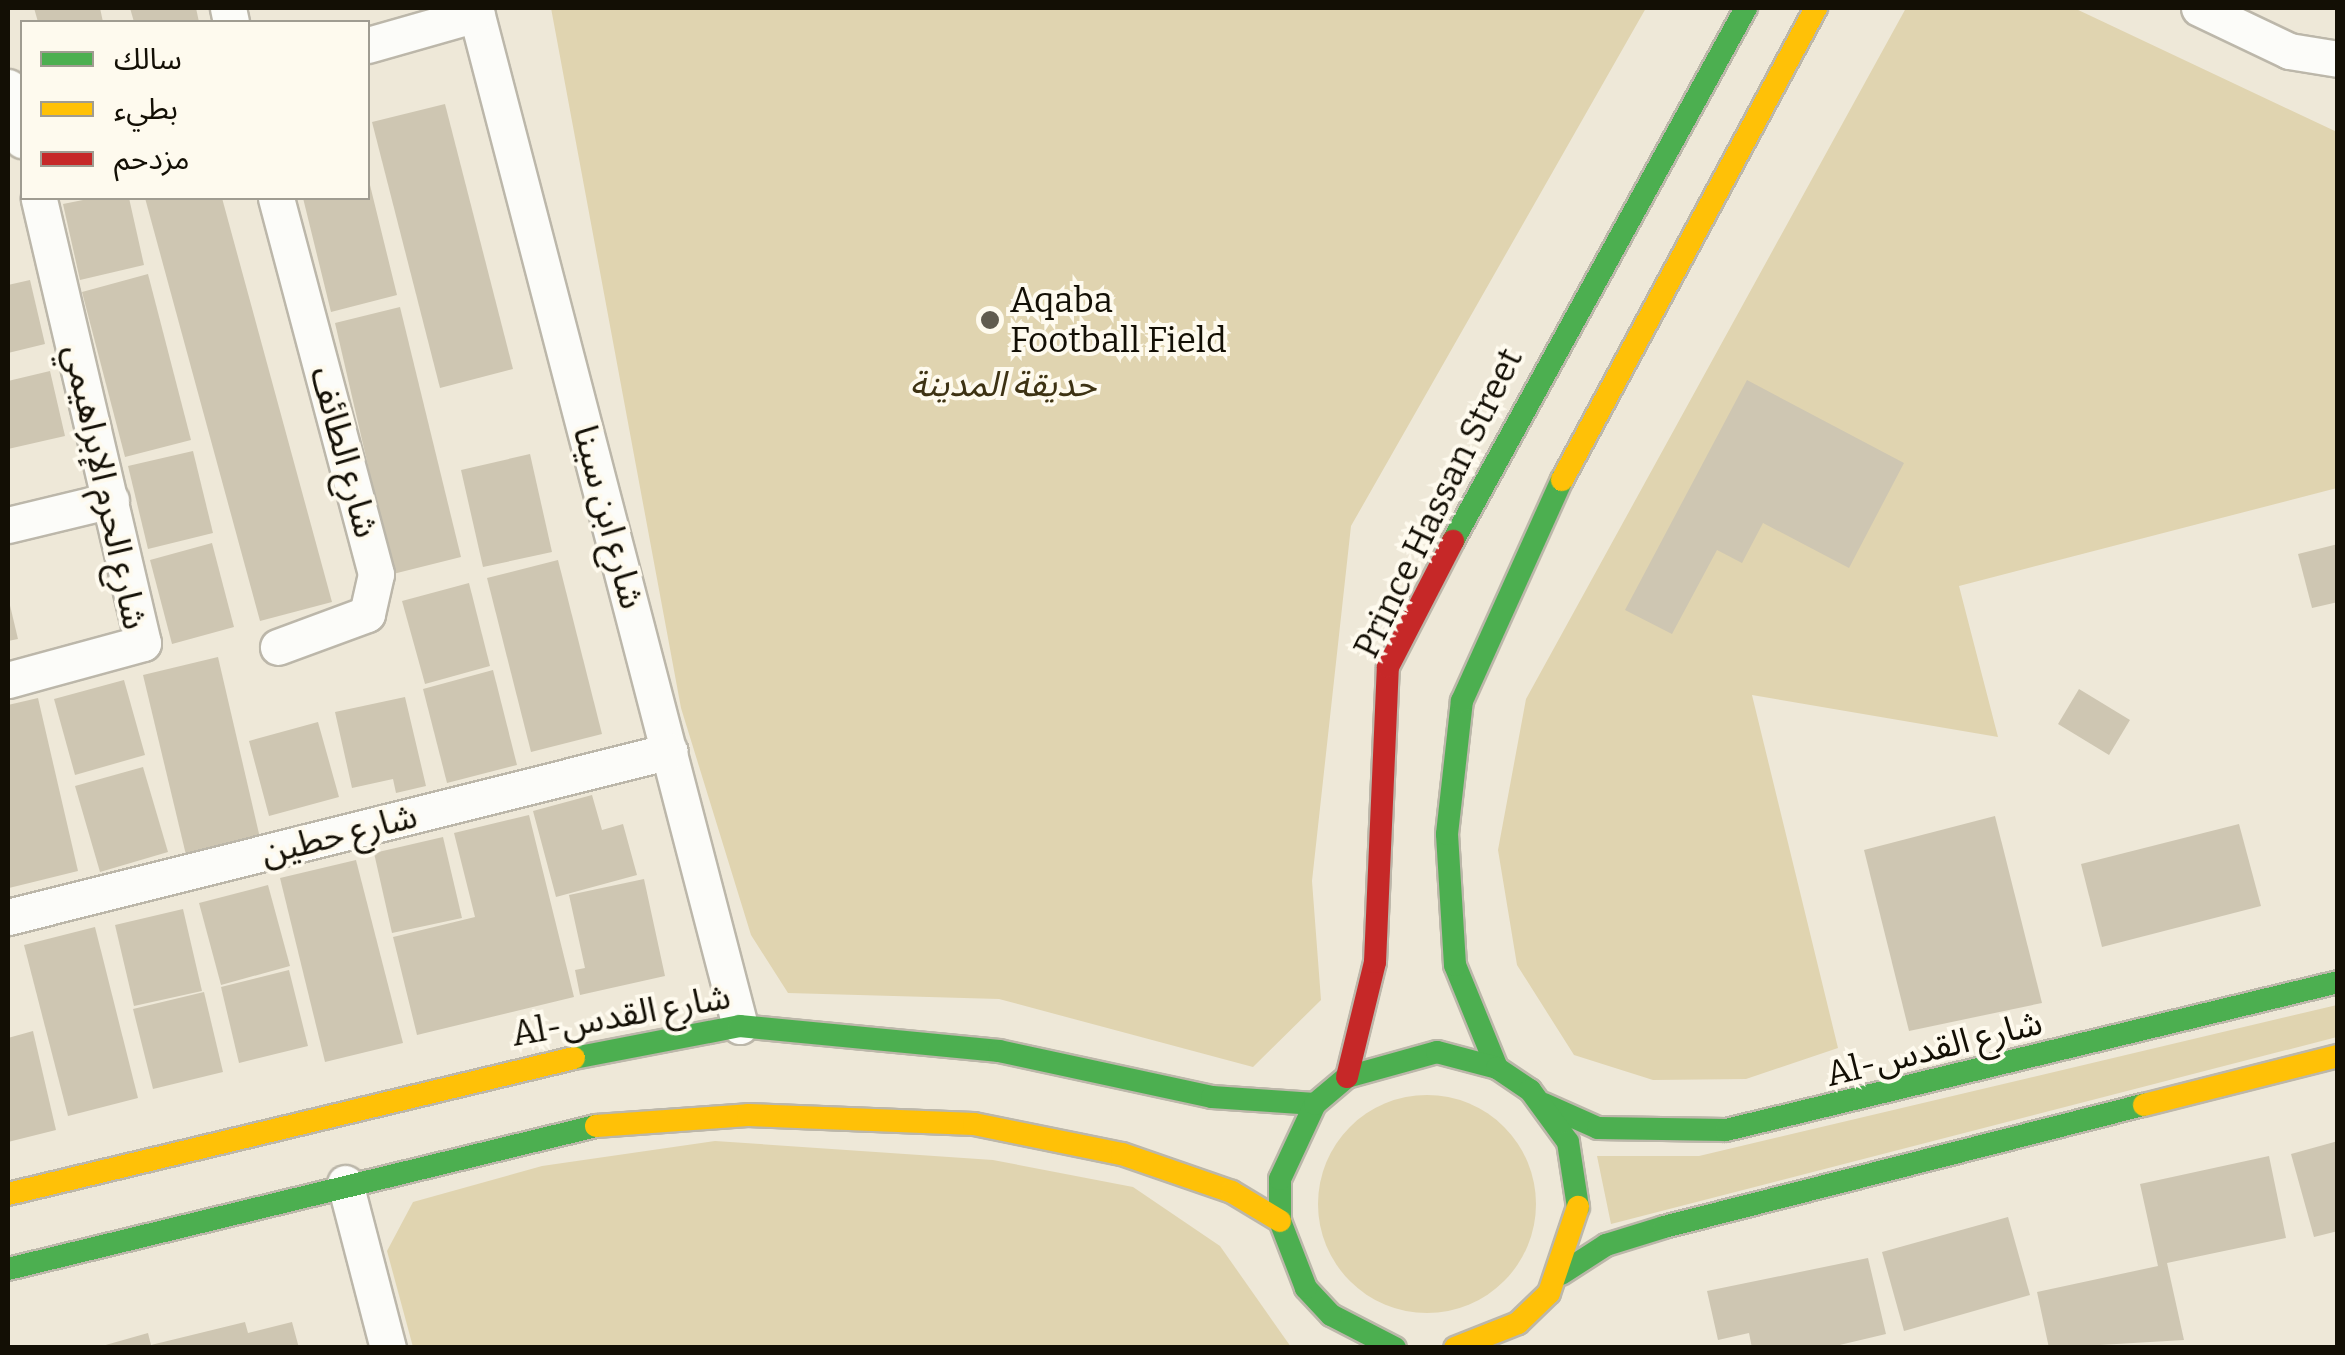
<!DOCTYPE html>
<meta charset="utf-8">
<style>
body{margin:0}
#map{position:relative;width:2345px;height:1355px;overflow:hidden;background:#eee8d8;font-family:Bitter,"Noto Sans Arabic",serif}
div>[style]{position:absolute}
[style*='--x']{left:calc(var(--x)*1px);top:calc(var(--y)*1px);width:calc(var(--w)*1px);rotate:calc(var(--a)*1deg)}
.green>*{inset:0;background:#e0d4b0}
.round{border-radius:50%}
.building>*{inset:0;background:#cec6b2}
.roads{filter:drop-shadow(2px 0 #bcb7aa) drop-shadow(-2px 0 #bcb7aa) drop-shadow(0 2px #bcb7aa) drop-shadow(0 -2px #bcb7aa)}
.street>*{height:35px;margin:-17.5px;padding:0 17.5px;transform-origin:17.5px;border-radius:17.5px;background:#fcfcf9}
.fast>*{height:22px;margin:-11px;padding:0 11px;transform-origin:11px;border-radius:11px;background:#4caf50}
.slow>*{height:22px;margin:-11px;padding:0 11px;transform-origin:11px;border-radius:11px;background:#ffc107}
.jam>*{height:22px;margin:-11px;padding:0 11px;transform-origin:11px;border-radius:11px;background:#c62828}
.dots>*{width:28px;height:28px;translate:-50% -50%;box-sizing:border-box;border:5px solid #fefaee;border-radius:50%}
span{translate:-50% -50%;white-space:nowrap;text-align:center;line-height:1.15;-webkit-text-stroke:8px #fefaee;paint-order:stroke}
.poi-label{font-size:35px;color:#130f05}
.left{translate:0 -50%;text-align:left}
.park-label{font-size:35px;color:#3d3213;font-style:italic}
.street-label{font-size:35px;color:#130f05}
.frame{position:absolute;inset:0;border:10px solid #130f05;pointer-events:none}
.legend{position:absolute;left:20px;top:20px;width:350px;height:180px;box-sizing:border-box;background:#fefaee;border:2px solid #a09c91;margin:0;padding:12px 18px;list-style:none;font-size:30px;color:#130f05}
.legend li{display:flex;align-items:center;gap:20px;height:50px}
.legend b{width:50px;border:2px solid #a09c91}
</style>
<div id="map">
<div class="green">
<div style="clip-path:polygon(551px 8px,1646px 8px,1351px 526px,1312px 881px,1321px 1000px,1253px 1067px,999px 999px,788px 993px,751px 935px,681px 708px)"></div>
<div style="clip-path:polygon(1906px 8px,2074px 8px,2337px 132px,2337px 488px,1959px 586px,1998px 737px,1752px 695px,1838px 1048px,1746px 1079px,1653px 1080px,1574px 1055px,1517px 965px,1498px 850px,1526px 699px)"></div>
<div style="clip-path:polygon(2337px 1005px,2337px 1037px,1611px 1224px,1597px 1156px,1699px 1156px)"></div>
<div class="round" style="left:1318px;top:1095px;width:218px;height:218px"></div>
<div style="clip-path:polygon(715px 1141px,993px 1160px,1133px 1187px,1220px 1246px,1291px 1347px,413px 1347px,387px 1251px,413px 1202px,542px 1166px)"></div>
</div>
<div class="building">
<div style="clip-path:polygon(34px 8px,100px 8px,103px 22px,38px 22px)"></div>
<div style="clip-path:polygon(130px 8px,196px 8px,199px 22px,134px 22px)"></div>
<div style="clip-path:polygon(445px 104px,513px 369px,440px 388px,372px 122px)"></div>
<div style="clip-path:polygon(369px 181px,397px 295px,331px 312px,303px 198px,368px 198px)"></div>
<div style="clip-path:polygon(93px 198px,129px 198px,144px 265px,80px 280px,63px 204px)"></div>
<div style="clip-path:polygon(145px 198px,222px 198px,332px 602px,260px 621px)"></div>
<div style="clip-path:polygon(148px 274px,191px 440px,125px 457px,82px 292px)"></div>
<div style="clip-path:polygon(30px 280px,45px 344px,8px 353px,8px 285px)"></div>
<div style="clip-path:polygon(400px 307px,461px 557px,393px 574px,335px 323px)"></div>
<div style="clip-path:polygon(50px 371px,65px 436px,8px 449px,8px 381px)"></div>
<div style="clip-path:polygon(1747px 380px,1904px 463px,1849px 568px,1763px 523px,1742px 563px,1717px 550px,1672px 634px,1625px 610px)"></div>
<div style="clip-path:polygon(193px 451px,213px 533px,148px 549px,128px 466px)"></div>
<div style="clip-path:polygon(530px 454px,552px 552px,483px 567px,461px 470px)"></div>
<div style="clip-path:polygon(212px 543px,234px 627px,172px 644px,150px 560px)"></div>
<div style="clip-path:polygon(2338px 544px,2338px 602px,2312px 608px,2298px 554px)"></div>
<div style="clip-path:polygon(558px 560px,602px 734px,531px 752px,487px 578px)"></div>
<div style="clip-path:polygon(469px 583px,490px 666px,425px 684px,402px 601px)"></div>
<div style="clip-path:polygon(8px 597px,18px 639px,8px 641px)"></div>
<div style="clip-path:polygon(218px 657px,260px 838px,186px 855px,143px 675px)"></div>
<div style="clip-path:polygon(493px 670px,517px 765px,447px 783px,423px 689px)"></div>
<div style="clip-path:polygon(124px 680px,145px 755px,75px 775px,54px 699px)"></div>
<div style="clip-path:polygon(2079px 689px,2130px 720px,2109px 755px,2058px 724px)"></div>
<div style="clip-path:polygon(405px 697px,426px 786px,396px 793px,393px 779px,352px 788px,335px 712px)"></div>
<div style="clip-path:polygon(38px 698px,78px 871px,9px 888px,8px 705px)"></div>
<div style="clip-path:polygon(318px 722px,339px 797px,269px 816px,249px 741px)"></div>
<div style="clip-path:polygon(143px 767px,168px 852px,100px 872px,75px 786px)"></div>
<div style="clip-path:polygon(592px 795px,602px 830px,623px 824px,637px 875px,556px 897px,533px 811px)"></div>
<div style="clip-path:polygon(529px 815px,574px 997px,417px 1035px,393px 937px,475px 917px,454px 833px)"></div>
<div style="clip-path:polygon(1995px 816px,2042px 1003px,1909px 1031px,1864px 850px)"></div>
<div style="clip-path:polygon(2239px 824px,2261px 906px,2102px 947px,2081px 864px)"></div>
<div style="clip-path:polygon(443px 837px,462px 918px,392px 933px,374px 853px)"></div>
<div style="clip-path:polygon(356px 860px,403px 1043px,325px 1062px,280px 878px)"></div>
<div style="clip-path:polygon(644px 879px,665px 976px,580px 995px,575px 970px,585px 968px,569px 895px)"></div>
<div style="clip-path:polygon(268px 885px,290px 966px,221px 985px,199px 903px)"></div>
<div style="clip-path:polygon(183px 909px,202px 991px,134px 1006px,115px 925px)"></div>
<div style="clip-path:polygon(95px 927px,138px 1098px,68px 1116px,24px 945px)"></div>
<div style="clip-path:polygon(289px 970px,308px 1046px,239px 1063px,221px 987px)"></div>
<div style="clip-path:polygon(204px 992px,223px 1072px,153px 1089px,133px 1009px)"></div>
<div style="clip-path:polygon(33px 1031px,56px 1130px,8px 1142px,8px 1038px)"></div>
<div style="clip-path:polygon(2338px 1141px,2338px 1231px,2314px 1237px,2291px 1154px)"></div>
<div style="clip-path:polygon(2269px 1156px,2286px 1238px,2167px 1263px,2184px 1340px,2049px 1348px,2037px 1292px,2158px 1266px,2140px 1184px)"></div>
<div style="clip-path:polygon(2008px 1217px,2030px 1295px,1904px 1331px,1882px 1252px)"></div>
<div style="clip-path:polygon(1868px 1258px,1886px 1334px,1827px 1348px,1752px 1348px,1749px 1333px,1718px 1340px,1707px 1291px)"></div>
<div style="clip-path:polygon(245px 1322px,248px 1333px,292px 1322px,299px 1348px,95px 1348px,148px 1333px,151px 1345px)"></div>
</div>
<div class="roads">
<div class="street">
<div style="--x:228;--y:8;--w:14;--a:78"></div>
<div style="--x:475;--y:8;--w:1052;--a:75.41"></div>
<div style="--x:2199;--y:8;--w:100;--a:25.5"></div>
<div style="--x:2289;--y:51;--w:50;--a:9.3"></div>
<div style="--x:368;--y:45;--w:113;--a:-15.9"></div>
<div style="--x:8;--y:87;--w:55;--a:75.2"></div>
<div style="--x:276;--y:198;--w:389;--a:75.1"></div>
<div style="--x:376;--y:574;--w:41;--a:102.7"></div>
<div style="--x:367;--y:614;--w:95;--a:159.7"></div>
<div style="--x:8;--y:525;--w:106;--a:-13.6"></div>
<div style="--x:8;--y:680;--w:140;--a:-15.3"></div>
<div style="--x:143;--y:643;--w:457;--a:-103.2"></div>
<div style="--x:8;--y:917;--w:682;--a:-14.08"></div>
<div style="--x:345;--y:1183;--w:171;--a:75.4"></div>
</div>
<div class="fast">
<div style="--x:1453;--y:541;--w:608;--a:-61.2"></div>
<div style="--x:574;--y:1058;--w:169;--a:-10.9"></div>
<div style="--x:740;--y:1026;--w:260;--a:5.5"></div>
<div style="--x:999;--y:1051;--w:218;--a:12.2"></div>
<div style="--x:1212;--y:1097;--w:103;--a:3.9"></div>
<div style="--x:1497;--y:1068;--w:111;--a:-112.2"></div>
<div style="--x:1455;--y:965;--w:131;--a:-93.5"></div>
<div style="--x:1447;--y:834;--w:134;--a:-83.6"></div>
<div style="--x:1462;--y:701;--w:243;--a:-65.7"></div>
<div style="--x:1544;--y:1104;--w:59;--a:24"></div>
<div style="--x:1598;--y:1128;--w:128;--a:0.9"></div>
<div style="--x:1726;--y:1130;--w:630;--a:-13.59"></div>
<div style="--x:8;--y:1269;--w:605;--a:-13.67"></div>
<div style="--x:1561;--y:1274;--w:54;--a:-32.8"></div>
<div style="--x:1606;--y:1245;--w:61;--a:-17.2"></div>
<div style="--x:1664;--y:1227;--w:495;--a:-14.3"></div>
<div style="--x:1395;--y:1348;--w:72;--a:-152.7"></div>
<div style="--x:1331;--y:1315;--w:37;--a:-133"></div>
<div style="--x:1306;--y:1288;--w:72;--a:-111.2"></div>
<div style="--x:1280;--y:1221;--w:42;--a:-90"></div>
<div style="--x:1280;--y:1179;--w:83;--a:-65"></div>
<div style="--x:1315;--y:1104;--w:42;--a:-40.2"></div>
<div style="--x:1347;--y:1077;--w:93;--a:-15.5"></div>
<div style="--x:1437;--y:1052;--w:62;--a:14.9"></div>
<div style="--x:1497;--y:1068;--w:40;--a:34"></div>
<div style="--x:1530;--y:1090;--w:64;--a:53.8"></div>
<div style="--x:1568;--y:1142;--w:66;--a:81.3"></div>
</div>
<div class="slow">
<div style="--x:1562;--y:480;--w:536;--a:-61.71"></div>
<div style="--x:2144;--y:1105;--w:200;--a:-14.2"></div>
<div style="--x:596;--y:1126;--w:152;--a:-4.1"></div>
<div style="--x:748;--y:1115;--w:226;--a:2.3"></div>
<div style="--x:974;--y:1124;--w:151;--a:11.5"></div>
<div style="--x:1122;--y:1154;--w:116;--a:19.1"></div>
<div style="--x:1232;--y:1192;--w:56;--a:31.1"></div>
<div style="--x:8;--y:1194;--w:582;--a:-13.51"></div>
<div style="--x:1455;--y:1348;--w:68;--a:-21.6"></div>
<div style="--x:1518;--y:1323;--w:43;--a:-44.1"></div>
<div style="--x:1549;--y:1293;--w:91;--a:-71.4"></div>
</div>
<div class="jam">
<div style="--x:1347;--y:1077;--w:118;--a:-76.3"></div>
<div style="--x:1375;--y:962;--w:295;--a:-87.5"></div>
<div style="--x:1388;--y:667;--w:142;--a:-62.7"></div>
</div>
</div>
<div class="dots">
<div style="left:990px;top:320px;background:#605b4f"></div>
</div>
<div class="poi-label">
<span class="left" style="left:1010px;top:320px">Aqaba<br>Football Field</span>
</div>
<div class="park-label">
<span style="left:1003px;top:384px">حديقة المدينة</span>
</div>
<div class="street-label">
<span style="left:345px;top:452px;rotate:75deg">شارع الطائف</span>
<span style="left:106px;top:487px;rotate:78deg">شارع الحرم الإبراهيمي</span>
<span style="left:1438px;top:503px;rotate:-64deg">Prince Hassan Street</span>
<span style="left:609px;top:517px;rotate:75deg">شارع ابن سينا</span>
<span style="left:339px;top:834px;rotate:-14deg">شارع حطين</span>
<span style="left:621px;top:1015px;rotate:-10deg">Al-شارع القدس</span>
<span style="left:1934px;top:1048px;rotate:-14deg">Al-شارع القدس</span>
</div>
<div class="frame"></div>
<ul class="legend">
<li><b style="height:12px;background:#4caf50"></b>سالك</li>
<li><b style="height:12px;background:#ffc107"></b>بطيء</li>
<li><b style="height:12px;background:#c62828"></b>مزدحم</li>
</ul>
</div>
